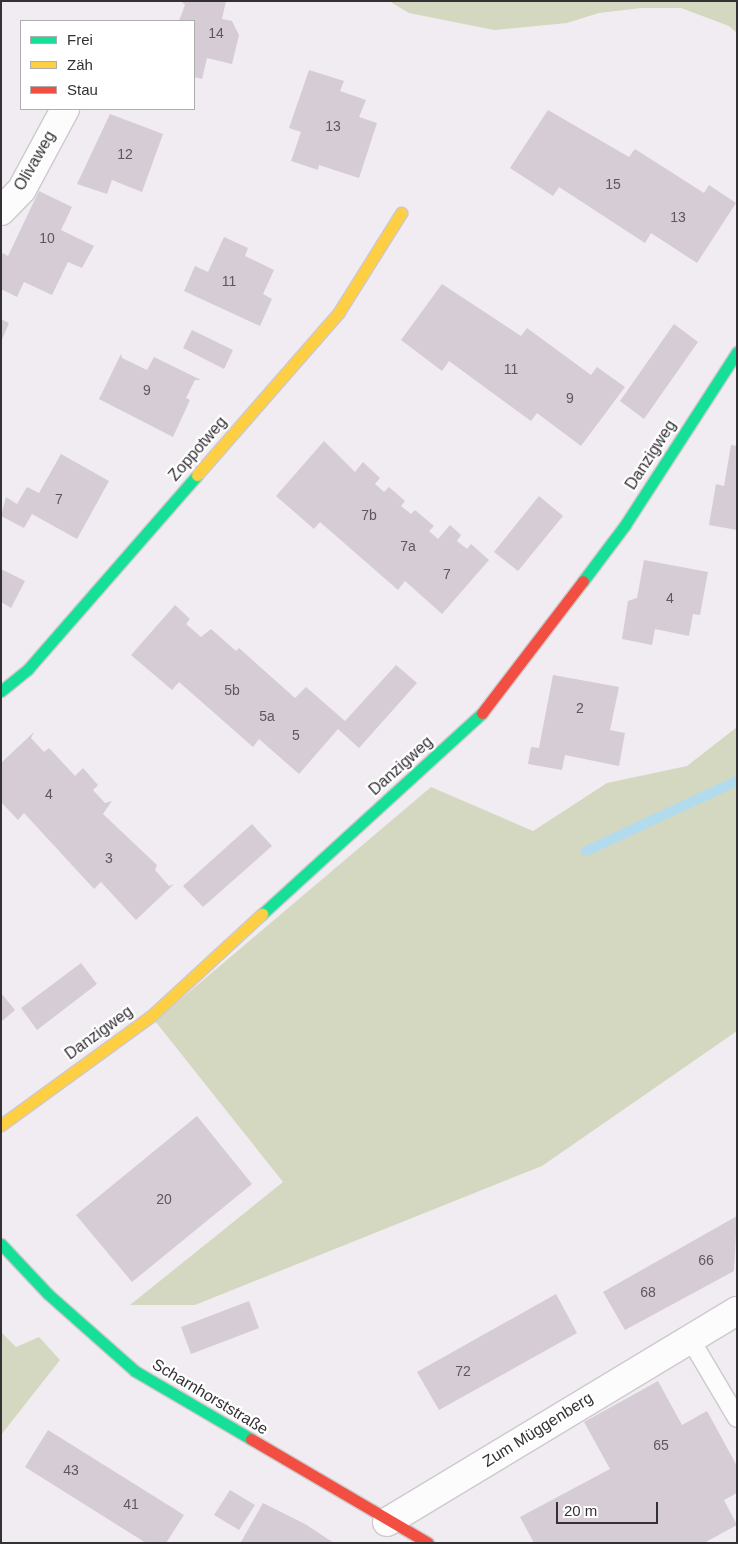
<!DOCTYPE html>
<meta charset="utf-8">
<style>
body{margin:0}
#map{position:relative;width:738px;height:1544px;overflow:hidden;background:#f1ecf1;font-family:Arial,sans-serif}
div>[style]{position:absolute}
[style*='--x']{left:calc(var(--x)*1px);top:calc(var(--y)*1px);width:calc(var(--w)*1px);rotate:calc(var(--a)*1deg)}
.green>*{inset:0;background:#d4d8c0}
.stream>*{height:10px;margin:-5px;padding:0 5px;transform-origin:5px;border-radius:5px;background:#b3dbee}
.building>*{inset:0;background:#d5ccd6}
.roads{filter:drop-shadow(1px 0 #ccc9cc) drop-shadow(-1px 0 #ccc9cc) drop-shadow(0 1px #ccc9cc) drop-shadow(0 -1px #ccc9cc)}
.lane>*{height:18px;margin:-9px;padding:0 9px;transform-origin:9px;border-radius:9px;background:#fdfcfd}
.street>*{height:28px;margin:-14px;padding:0 14px;transform-origin:14px;border-radius:14px;background:#fdfcfd}
.fast>*{height:11px;margin:-5.5px;padding:0 5.5px;transform-origin:5.5px;border-radius:5.5px;background:#16e098}
.slow>*{height:11px;margin:-5.5px;padding:0 5.5px;transform-origin:5.5px;border-radius:5.5px;background:#ffcf43}
.jam>*{height:11px;margin:-5.5px;padding:0 5.5px;transform-origin:5.5px;border-radius:5.5px;background:#f24e42}
span{translate:-50% -50%;white-space:nowrap;text-align:center;line-height:1.15;-webkit-text-stroke:4.5px #fff;paint-order:stroke}
.number-label{font-size:14px;color:#5c585d}
.number-label span{-webkit-text-stroke-width:0}
.street-label{font-size:16px;color:#343135}
.frame{position:absolute;inset:0;border:2px solid #343135;pointer-events:none}
.legend{position:absolute;left:20px;top:20px;width:175px;height:90px;box-sizing:border-box;background:#fff;border:1px solid #aeadae;margin:0;padding:6px 9px;list-style:none;font-size:15px;color:#343135}
.legend li{display:flex;align-items:center;gap:10px;height:25px}
.legend b{width:25px;border:1px solid #aeadae}
.scale{position:absolute;left:556px;top:1502px;width:102px;height:22px;box-sizing:border-box;border:2px solid #343135;border-top:0;padding-left:6px;font-size:15px;line-height:18px;white-space:nowrap;color:#343135;-webkit-text-stroke:4px #fff;paint-order:stroke}
</style>
<div id="map">
<div class="green">
<div style="clip-path:polygon(389px 1px,737px 1px,737px 33px,729px 26px,681px 8px,641px 8px,599px 13px,567px 23px,494px 30px,409px 13px)"></div>
<div style="clip-path:polygon(737px 727px,737px 1031px,542px 1166px,195px 1305px,130px 1305px,283px 1182px,155px 1021px,431px 787px,533px 831px,607px 783px,687px 766px)"></div>
<div style="clip-path:polygon(1px 1332px,16px 1347px,39px 1337px,60px 1360px,1px 1435px)"></div>
</div>
<div class="stream">
<div style="--x:586;--y:851;--w:166;--a:-24.9"></div>
</div>
<div class="building">
<div style="clip-path:polygon(181px 1px,226px 1px,222px 19px,232px 21px,239px 35px,232px 64px,207px 58px,202px 79px,194px 77px,194px 21px,179px 21px,185px 5px)"></div>
<div style="clip-path:polygon(309px 70px,344px 81px,340px 91px,366px 100px,359px 117px,377px 123px,359px 178px,319px 165px,318px 170px,291px 161px,301px 132px,289px 128px)"></div>
<div style="clip-path:polygon(548px 110px,629px 157px,635px 149px,704px 193px,709px 185px,736px 203px,697px 263px,651px 233px,645px 243px,559px 187px,553px 196px,510px 168px)"></div>
<div style="clip-path:polygon(110px 114px,163px 134px,142px 192px,112px 180px,107px 194px,77px 184px)"></div>
<div style="clip-path:polygon(39px 191px,72px 207px,61px 230px,94px 246px,82px 268px,68px 262px,52px 295px,24px 282px,17px 297px,1px 289px,1px 257px,3px 253px,8px 256px)"></div>
<div style="clip-path:polygon(224px 237px,248px 248px,245px 256px,274px 270px,263px 294px,272px 299px,260px 326px,184px 291px,195px 266px,208px 272px)"></div>
<div style="clip-path:polygon(442px 284px,521px 336px,527px 328px,591px 375px,597px 367px,625px 387px,581px 446px,537px 413px,531px 421px,449px 361px,442px 371px,401px 340px)"></div>
<div style="clip-path:polygon(1px 319px,9px 323px,1px 342px)"></div>
<div style="clip-path:polygon(674px 324px,698px 342px,644px 419px,620px 401px)"></div>
<div style="clip-path:polygon(192px 330px,233px 350px,224px 369px,183px 348px)"></div>
<div style="clip-path:polygon(121px 354px,122px 358px,147px 370px,154px 357px,201px 380px,195px 380px,186px 398px,190px 400px,173px 437px,99px 399px)"></div>
<div style="clip-path:polygon(324px 441px,355px 472px,363px 462px,380px 478px,375px 484px,384px 492px,389px 487px,405px 501px,401px 506px,411px 514px,415px 510px,434px 526px,429px 531px,438px 539px,450px 525px,461px 535px,457px 541px,467px 549px,471px 544px,489px 560px,442px 614px,405px 581px,398px 590px,320px 522px,314px 529px,276px 496px)"></div>
<div style="clip-path:polygon(731px 445px,737px 446px,737px 530px,709px 525px,716px 484px,724px 486px)"></div>
<div style="clip-path:polygon(61px 454px,109px 481px,77px 539px,32px 514px,24px 528px,1px 516px,6px 497px,17px 504px,27px 487px,39px 493px)"></div>
<div style="clip-path:polygon(539px 496px,563px 516px,518px 571px,494px 552px)"></div>
<div style="clip-path:polygon(644px 560px,708px 572px,700px 615px,693px 614px,689px 636px,655px 629px,652px 645px,622px 639px,628px 601px,637px 598px)"></div>
<div style="clip-path:polygon(1px 569px,25px 581px,11px 608px,1px 602px)"></div>
<div style="clip-path:polygon(175px 605px,190px 619px,186px 624px,201px 637px,211px 629px,236px 651px,239px 648px,295px 698px,306px 687px,345px 721px,396px 665px,417px 683px,359px 748px,338px 729px,299px 774px,259px 739px,253px 747px,179px 682px,172px 690px,131px 655px)"></div>
<div style="clip-path:polygon(553px 675px,619px 687px,610px 730px,625px 733px,619px 766px,565px 755px,562px 770px,528px 764px,531px 747px,539px 748px)"></div>
<div style="clip-path:polygon(34px 732px,31px 738px,44px 752px,49px 748px,75px 776px,83px 768px,98px 785px,93px 790px,105px 803px,112px 801px,103px 814px,157px 865px,155px 870px,169px 886px,174px 884px,136px 920px,101px 882px,94px 889px,24px 813px,18px 820px,1px 802px,1px 763px)"></div>
<div style="clip-path:polygon(252px 824px,272px 846px,203px 907px,183px 886px)"></div>
<div style="clip-path:polygon(81px 963px,97px 984px,37px 1030px,21px 1008px)"></div>
<div style="clip-path:polygon(1px 993px,15px 1010px,1px 1022px)"></div>
<div style="clip-path:polygon(197px 1116px,252px 1184px,132px 1282px,76px 1215px)"></div>
<div style="clip-path:polygon(737px 1216px,734px 1271px,625px 1330px,603px 1292px)"></div>
<div style="clip-path:polygon(556px 1294px,577px 1333px,439px 1410px,417px 1372px)"></div>
<div style="clip-path:polygon(249px 1301px,259px 1328px,191px 1354px,181px 1327px)"></div>
<div style="clip-path:polygon(658px 1381px,682px 1425px,707px 1411px,737px 1466px,737px 1493px,724px 1500px,737px 1525px,704px 1543px,534px 1543px,520px 1517px,610px 1469px,584px 1422px)"></div>
<div style="clip-path:polygon(48px 1430px,184px 1515px,166px 1543px,146px 1543px,25px 1467px)"></div>
<div style="clip-path:polygon(230px 1490px,255px 1505px,239px 1530px,214px 1515px)"></div>
<div style="clip-path:polygon(263px 1503px,305px 1524px,334px 1543px,241px 1542px)"></div>
</div>
<div class="roads">
<div class="lane">
<div style="--x:689;--y:1337;--w:94;--a:59.3"></div>
</div>
<div class="street">
<div style="--x:1;--y:211;--w:30;--a:-46"></div>
<div style="--x:22;--y:189;--w:91;--a:-61.7"></div>
<div style="--x:387;--y:1522;--w:409;--a:-31.1"></div>
</div>
<div class="fast">
<div style="--x:583;--y:581;--w:70;--a:-53.1"></div>
<div style="--x:625;--y:525;--w:206;--a:-57.1"></div>
<div style="--x:1;--y:691;--w:35;--a:-39"></div>
<div style="--x:28;--y:669;--w:257;--a:-48.9"></div>
<div style="--x:262;--y:914;--w:298;--a:-42.4"></div>
<div style="--x:1;--y:1244;--w:69;--a:46.8"></div>
<div style="--x:48;--y:1294;--w:116;--a:41.5"></div>
<div style="--x:135;--y:1371;--w:134;--a:30.4"></div>
</div>
<div class="slow">
<div style="--x:197;--y:475;--w:216;--a:-48.9"></div>
<div style="--x:339;--y:312;--w:117;--a:-57.9"></div>
<div style="--x:1;--y:1125;--w:185;--a:-36"></div>
<div style="--x:151;--y:1016;--w:151;--a:-42.6"></div>
</div>
<div class="jam">
<div style="--x:482;--y:713;--w:166;--a:-52.6"></div>
<div style="--x:251;--y:1439;--w:205;--a:30.4"></div>
</div>
</div>
<div class="number-label">
<span style="left:216px;top:33px">14</span>
<span style="left:333px;top:126px">13</span>
<span style="left:125px;top:154px">12</span>
<span style="left:613px;top:184px">15</span>
<span style="left:678px;top:217px">13</span>
<span style="left:47px;top:238px">10</span>
<span style="left:229px;top:281px">11</span>
<span style="left:511px;top:369px">11</span>
<span style="left:147px;top:390px">9</span>
<span style="left:570px;top:398px">9</span>
<span style="left:59px;top:499px">7</span>
<span style="left:369px;top:515px">7b</span>
<span style="left:408px;top:546px">7a</span>
<span style="left:447px;top:574px">7</span>
<span style="left:670px;top:598px">4</span>
<span style="left:232px;top:690px">5b</span>
<span style="left:580px;top:708px">2</span>
<span style="left:267px;top:716px">5a</span>
<span style="left:296px;top:735px">5</span>
<span style="left:49px;top:794px">4</span>
<span style="left:109px;top:858px">3</span>
<span style="left:164px;top:1199px">20</span>
<span style="left:706px;top:1260px">66</span>
<span style="left:648px;top:1292px">68</span>
<span style="left:463px;top:1371px">72</span>
<span style="left:661px;top:1445px">65</span>
<span style="left:71px;top:1470px">43</span>
<span style="left:131px;top:1504px">41</span>
</div>
<div class="street-label">
<span style="left:35px;top:161px;rotate:-60deg">Olivaweg</span>
<span style="left:198px;top:449px;rotate:-49deg">Zoppotweg</span>
<span style="left:651px;top:455px;rotate:-57deg">Danzigweg</span>
<span style="left:401px;top:766px;rotate:-42deg">Danzigweg</span>
<span style="left:99px;top:1033px;rotate:-36deg">Danzigweg</span>
<span style="left:210px;top:1397px;rotate:31deg">Scharnhorststraße</span>
<span style="left:538px;top:1430px;rotate:-32deg">Zum Müggenberg</span>
</div>
<div class="frame"></div>
<ul class="legend">
<li><b style="height:6px;background:#16e098"></b>Frei</li>
<li><b style="height:6px;background:#ffcf43"></b>Zäh</li>
<li><b style="height:6px;background:#f24e42"></b>Stau</li>
</ul>
<div class="scale">20 m</div>
</div>
